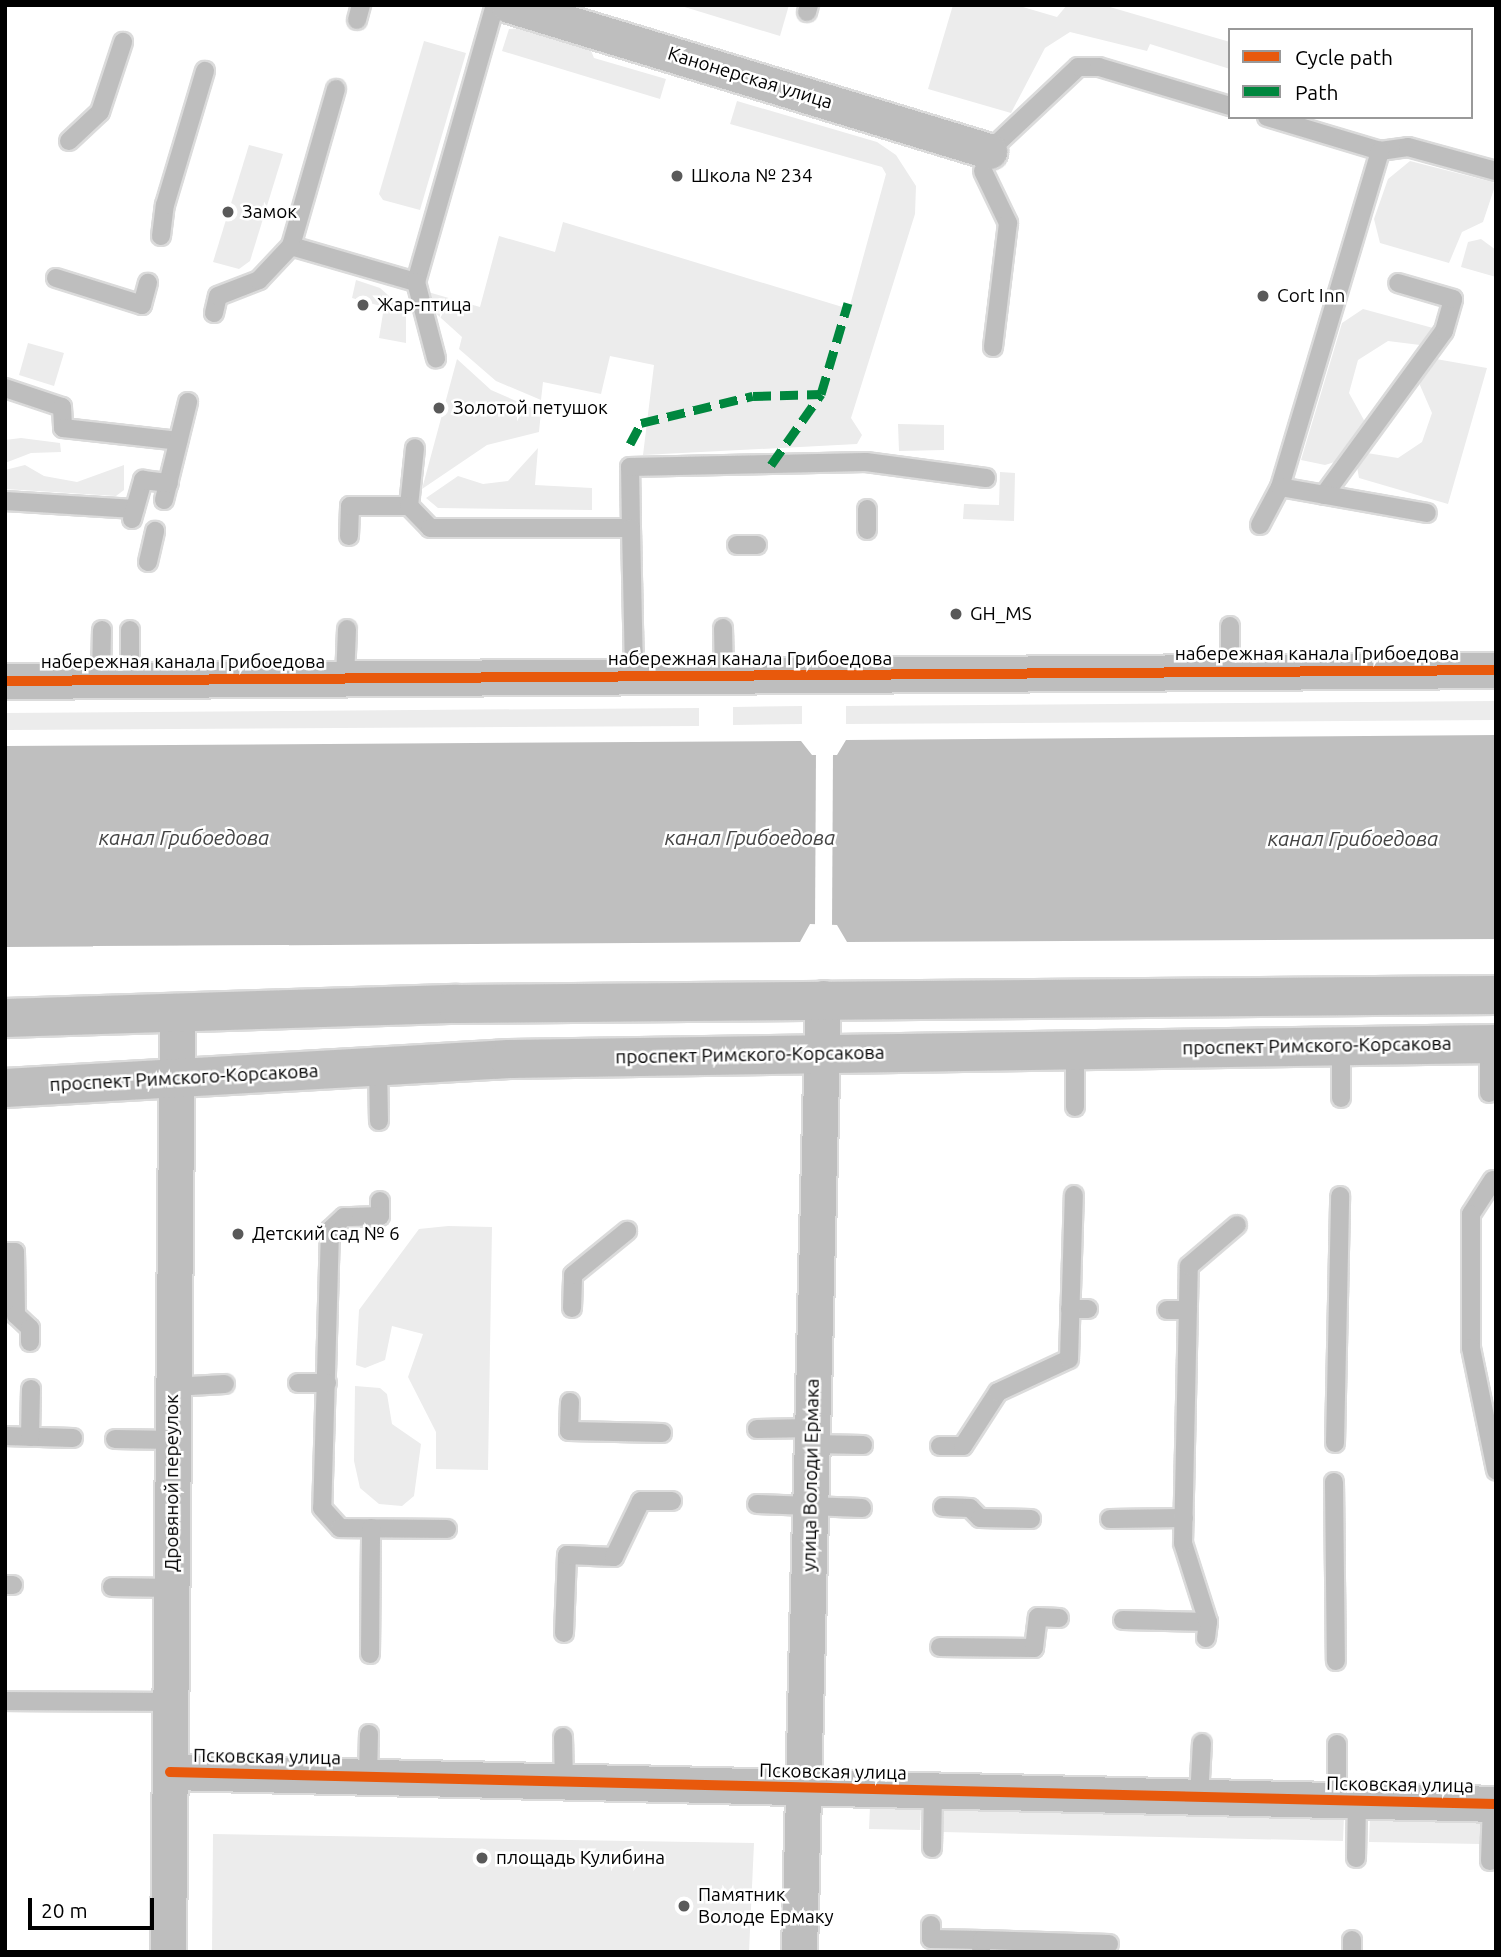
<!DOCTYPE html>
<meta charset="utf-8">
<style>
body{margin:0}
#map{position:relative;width:1501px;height:1957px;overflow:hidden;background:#fff;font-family:Ubuntu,sans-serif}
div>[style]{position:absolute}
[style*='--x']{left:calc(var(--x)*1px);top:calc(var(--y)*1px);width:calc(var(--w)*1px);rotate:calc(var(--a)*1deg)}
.green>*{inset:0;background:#ececec}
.water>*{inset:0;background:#bfbfbf}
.pier>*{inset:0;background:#fff}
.roads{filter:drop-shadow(2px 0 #dbdbdb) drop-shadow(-2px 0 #dbdbdb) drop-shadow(0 2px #dbdbdb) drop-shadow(0 -2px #dbdbdb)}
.service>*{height:18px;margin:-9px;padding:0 9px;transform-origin:9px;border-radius:9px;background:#bebebe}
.minor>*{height:35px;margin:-17.5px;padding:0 17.5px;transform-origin:17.5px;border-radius:17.5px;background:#bebebe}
.primary>*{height:38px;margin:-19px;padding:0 19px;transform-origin:19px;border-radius:19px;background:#bebebe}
.quiet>*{height:9px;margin-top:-4.5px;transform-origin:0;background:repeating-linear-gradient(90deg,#00873e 0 18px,transparent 0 27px)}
.cycleway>*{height:10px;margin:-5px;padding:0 5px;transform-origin:5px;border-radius:5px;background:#e8590c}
.dots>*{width:19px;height:19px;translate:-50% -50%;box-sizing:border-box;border:4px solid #fff;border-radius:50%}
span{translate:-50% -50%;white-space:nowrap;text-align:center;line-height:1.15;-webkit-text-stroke:5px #fff;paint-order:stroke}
.street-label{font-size:19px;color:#000}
.poi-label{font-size:19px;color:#000}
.left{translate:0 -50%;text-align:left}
.water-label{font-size:21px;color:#444;font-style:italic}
.frame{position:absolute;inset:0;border:7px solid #000;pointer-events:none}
.legend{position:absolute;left:1228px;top:28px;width:245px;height:91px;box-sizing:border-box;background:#fff;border:2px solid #999;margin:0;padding:9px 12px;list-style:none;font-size:21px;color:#000}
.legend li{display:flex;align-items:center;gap:14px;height:35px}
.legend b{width:35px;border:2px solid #999}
.scale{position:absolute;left:28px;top:1898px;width:126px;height:32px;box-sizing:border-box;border:4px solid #000;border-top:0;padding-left:9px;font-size:21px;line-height:24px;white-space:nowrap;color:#000;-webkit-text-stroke:5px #fff;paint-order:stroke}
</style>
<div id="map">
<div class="green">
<div style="clip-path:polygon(678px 5px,789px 5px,780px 36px)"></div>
<div style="clip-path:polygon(953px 5px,1016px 5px,1057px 17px,1067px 5px,1103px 5px,1230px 42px,1230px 69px,1150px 44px,1147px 51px,1070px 32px,1045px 48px,1011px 113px,928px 89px)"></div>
<div style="clip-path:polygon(524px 28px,590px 48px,594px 58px,666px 79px,660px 99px,502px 51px,509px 29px)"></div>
<div style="clip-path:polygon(424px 41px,466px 53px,420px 210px,383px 200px,379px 194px)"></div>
<div style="clip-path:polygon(737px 101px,877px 142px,896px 155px,916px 186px,915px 214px,851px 418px,862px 435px,857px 444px,643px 455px,654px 365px,610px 356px,601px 394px,543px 382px,541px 400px,496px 381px,459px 349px,462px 337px,431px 309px,428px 292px,480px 307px,499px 236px,555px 252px,563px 222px,849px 309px,886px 174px,882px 167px,730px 124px)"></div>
<div style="clip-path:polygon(249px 145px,283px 154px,250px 261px,239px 269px,213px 262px)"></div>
<div style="clip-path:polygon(1410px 161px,1496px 183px,1483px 222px,1462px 232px,1449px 263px,1380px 243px,1374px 219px,1388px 179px)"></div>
<div style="clip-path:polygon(1481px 239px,1496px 250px,1496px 277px,1461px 267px,1468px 242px)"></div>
<div style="clip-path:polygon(356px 280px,380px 288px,406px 311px,406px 343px,379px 338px,384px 307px,352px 298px)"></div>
<div style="clip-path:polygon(1363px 309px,1433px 328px,1420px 345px,1388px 341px,1358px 360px,1349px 393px,1365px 422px,1338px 461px,1325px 465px,1301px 460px,1342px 323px)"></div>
<div style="clip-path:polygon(28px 343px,64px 353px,54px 386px,19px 375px)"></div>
<div style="clip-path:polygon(457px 359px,491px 390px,541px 412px,539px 432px,487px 445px,422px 489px)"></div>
<div style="clip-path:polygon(1436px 359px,1487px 368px,1448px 504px,1359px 478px,1357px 467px,1367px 453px,1398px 458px,1422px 442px,1432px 413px,1419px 383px)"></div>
<div style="clip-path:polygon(898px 424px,944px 425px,944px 450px,899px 451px)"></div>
<div style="clip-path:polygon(21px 438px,60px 443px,61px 452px,31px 453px,5px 463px,5px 440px)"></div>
<div style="clip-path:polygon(538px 448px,535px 485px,592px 488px,592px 510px,438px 508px,426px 498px,458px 476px,483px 484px,508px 481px)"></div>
<div style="clip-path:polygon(25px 465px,44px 476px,77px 482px,124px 465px,124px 490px,116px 496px,5px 489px,5px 470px)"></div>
<div style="clip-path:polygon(1000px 472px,1015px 473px,1014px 521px,963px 519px,964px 504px,999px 505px)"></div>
<div style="clip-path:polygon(1496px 701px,1496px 720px,846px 724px,846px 706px)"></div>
<div style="clip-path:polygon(802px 706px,802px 724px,733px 725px,733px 707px)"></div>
<div style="clip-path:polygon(699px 708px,699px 726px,5px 730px,5px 713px)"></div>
<div style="clip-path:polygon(448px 1226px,492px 1227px,488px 1470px,436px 1469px,436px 1432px,408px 1377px,423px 1334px,392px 1326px,385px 1360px,365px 1368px,356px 1365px,359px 1310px,419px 1229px)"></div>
<div style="clip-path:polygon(355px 1386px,380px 1388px,387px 1394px,392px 1424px,421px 1444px,414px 1496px,402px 1506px,379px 1504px,360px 1488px,354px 1461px)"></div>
<div style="clip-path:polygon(870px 1806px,921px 1808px,920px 1830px,869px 1829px)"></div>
<div style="clip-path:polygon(942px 1807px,1344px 1816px,1343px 1841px,942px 1832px)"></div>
<div style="clip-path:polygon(1370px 1817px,1481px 1819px,1481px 1844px,1369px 1842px)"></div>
<div style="clip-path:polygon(213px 1834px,754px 1843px,749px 1952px,212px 1952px)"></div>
</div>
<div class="water">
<div style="clip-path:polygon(1496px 735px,1496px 939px,847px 942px,837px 925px,810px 924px,800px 942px,5px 947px,5px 746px,801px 741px,812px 755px,837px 755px,846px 740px)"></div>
</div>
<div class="pier">
<div style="clip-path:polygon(816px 752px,833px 752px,832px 928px,815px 928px)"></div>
<div style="clip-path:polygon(289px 945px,289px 949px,93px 950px,93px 946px)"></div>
</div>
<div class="roads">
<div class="service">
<div style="--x:807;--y:12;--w:7;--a:-74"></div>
<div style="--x:357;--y:20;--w:16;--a:-75"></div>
<div style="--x:336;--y:89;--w:163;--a:106"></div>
<div style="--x:291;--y:246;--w:130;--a:16.1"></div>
<div style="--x:416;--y:282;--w:288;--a:-74.1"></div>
<div style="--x:1267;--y:117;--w:118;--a:16.7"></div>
<div style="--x:1380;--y:151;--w:28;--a:-8"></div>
<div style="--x:1408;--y:147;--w:91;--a:15.3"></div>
<div style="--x:69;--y:141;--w:42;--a:-43.1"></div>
<div style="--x:100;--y:112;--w:74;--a:-71.8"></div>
<div style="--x:989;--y:151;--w:122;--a:-43.3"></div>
<div style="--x:1078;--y:67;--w:21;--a:0"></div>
<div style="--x:1099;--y:67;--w:137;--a:16.6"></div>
<div style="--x:983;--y:171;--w:58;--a:64.3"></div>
<div style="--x:1008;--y:223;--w:125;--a:96.9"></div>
<div style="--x:161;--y:236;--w:31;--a:-83"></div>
<div style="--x:165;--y:205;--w:140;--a:-73.4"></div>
<div style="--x:56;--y:278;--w:90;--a:17.4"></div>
<div style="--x:142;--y:305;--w:23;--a:-75"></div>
<div style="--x:416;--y:282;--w:79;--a:75.3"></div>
<div style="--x:214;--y:313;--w:17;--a:-77"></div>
<div style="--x:218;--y:296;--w:44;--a:-21.3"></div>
<div style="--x:259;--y:280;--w:47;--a:-46.7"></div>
<div style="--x:5;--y:388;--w:60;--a:18.4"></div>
<div style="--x:62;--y:407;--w:21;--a:87"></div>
<div style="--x:63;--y:428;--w:116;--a:6.4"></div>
<div style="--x:1280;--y:487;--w:351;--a:-73.4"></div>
<div style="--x:1324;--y:495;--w:203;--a:-53.8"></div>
<div style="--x:1444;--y:331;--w:33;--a:-74"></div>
<div style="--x:1453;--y:299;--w:57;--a:-163.8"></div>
<div style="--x:164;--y:500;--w:101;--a:-76.2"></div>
<div style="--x:5;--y:501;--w:130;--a:3.5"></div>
<div style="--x:409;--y:506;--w:58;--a:-84.1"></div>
<div style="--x:867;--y:509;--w:21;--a:90"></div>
<div style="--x:132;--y:519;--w:41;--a:-74.2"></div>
<div style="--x:143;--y:480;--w:26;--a:7"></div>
<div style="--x:1260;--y:525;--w:43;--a:-62.2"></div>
<div style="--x:1280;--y:487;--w:149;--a:10"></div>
<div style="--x:631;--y:528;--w:61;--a:-90.9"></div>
<div style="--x:630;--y:467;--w:236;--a:-1.2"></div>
<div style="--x:866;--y:462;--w:121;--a:7.6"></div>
<div style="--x:349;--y:536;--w:30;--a:-88"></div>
<div style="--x:350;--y:506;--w:59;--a:0"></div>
<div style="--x:409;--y:506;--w:30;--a:46"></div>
<div style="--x:430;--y:528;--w:201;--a:0"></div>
<div style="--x:631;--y:528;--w:149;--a:88.8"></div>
<div style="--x:737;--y:545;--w:20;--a:0"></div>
<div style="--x:148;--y:562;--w:32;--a:-77"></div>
<div style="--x:1230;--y:626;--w:47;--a:90"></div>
<div style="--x:723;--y:628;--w:48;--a:88.8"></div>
<div style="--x:345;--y:679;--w:50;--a:-87.7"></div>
<div style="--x:101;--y:681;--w:51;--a:-88.9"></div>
<div style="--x:130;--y:681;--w:51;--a:-90"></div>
<div style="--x:1489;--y:1044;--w:49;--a:90"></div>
<div style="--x:1341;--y:1046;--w:52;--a:90"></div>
<div style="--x:378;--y:1065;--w:56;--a:89"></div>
<div style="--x:1075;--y:1107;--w:58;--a:-90"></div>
<div style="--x:1493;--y:1180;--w:40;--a:122.9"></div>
<div style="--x:1471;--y:1214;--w:134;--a:90"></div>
<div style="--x:1471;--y:1348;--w:125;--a:78.4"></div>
<div style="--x:380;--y:1201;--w:15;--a:90"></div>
<div style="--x:380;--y:1216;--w:36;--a:178"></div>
<div style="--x:344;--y:1217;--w:19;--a:137"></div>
<div style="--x:330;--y:1230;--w:278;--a:91.6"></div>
<div style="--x:322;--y:1508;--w:27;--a:48"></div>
<div style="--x:340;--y:1528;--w:107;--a:0.5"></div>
<div style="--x:5;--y:1252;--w:10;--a:0"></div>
<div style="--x:15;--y:1252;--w:63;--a:89.1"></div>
<div style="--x:16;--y:1315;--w:19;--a:43"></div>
<div style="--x:30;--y:1328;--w:14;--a:90"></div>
<div style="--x:572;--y:1308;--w:33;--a:-88"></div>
<div style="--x:573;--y:1275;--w:70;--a:-39.2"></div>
<div style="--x:1070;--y:1309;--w:18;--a:0"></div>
<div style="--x:1167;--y:1310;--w:21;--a:0"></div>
<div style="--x:298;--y:1383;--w:29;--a:0"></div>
<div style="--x:173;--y:1387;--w:52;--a:-3.3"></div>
<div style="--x:570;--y:1402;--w:29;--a:92"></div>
<div style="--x:569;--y:1431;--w:93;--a:1.2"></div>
<div style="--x:757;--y:1429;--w:55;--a:-1"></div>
<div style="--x:5;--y:1436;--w:68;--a:1.7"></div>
<div style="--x:30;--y:1437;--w:48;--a:-88.8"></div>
<div style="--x:115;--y:1439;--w:58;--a:1"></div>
<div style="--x:1335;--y:1443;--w:247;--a:-88.8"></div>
<div style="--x:812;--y:1444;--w:51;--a:1.1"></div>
<div style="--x:940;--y:1446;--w:23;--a:0"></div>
<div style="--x:963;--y:1446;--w:64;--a:-57.1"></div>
<div style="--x:998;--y:1392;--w:78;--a:-24.9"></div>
<div style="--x:1069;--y:1359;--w:164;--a:-88.3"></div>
<div style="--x:1334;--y:1482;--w:179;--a:89.4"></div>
<div style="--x:757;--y:1504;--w:105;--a:2.2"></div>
<div style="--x:943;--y:1507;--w:27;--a:2"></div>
<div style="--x:970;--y:1508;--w:14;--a:45"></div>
<div style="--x:980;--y:1518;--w:51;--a:1.1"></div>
<div style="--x:1110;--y:1519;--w:74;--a:-0.8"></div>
<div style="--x:5;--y:1585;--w:8;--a:0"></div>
<div style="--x:112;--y:1587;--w:60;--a:1"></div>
<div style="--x:1123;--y:1620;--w:85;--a:1.3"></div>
<div style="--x:564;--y:1633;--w:78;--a:-87.8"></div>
<div style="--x:567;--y:1555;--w:47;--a:2.4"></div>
<div style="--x:614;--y:1557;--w:62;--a:-64.3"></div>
<div style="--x:641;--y:1501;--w:31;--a:0"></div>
<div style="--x:1206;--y:1638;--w:16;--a:-83"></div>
<div style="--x:1208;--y:1622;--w:83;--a:-107.6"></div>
<div style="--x:1183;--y:1543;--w:277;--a:-88.8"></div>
<div style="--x:1189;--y:1266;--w:63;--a:-40.5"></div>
<div style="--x:940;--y:1647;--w:94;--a:0.6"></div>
<div style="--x:1034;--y:1648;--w:31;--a:-83"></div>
<div style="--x:1038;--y:1617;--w:21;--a:3"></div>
<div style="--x:370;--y:1654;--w:126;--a:-89.5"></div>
<div style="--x:5;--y:1701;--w:165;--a:0.3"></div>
<div style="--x:563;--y:1737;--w:46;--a:88.8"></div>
<div style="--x:1337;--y:1744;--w:57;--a:90"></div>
<div style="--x:368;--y:1777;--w:43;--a:-88.7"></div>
<div style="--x:1199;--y:1798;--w:55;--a:-86.9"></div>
<div style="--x:932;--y:1848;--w:56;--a:-89"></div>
<div style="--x:1356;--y:1858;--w:57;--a:-89"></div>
<div style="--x:1490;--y:1861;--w:57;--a:-88"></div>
<div style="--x:931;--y:1925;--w:14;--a:90"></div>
<div style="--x:931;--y:1939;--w:51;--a:1.1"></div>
<div style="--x:982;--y:1940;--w:9;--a:96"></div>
<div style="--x:982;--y:1940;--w:127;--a:1.8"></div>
<div style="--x:1352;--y:1952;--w:12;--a:-90"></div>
</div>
<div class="minor">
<div style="--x:509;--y:5;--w:502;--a:16.92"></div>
<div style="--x:5;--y:681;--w:1491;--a:-0.42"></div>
<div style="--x:170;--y:1772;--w:1326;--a:1.38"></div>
<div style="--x:168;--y:1952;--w:937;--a:-89.45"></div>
<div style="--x:799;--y:1952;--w:954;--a:-88.56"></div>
</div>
<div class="primary">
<div style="--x:5;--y:1018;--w:452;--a:-1.8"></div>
<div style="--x:457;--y:1004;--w:1039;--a:-0.5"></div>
<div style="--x:5;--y:1088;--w:505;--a:-3.29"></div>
<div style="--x:509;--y:1059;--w:987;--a:-0.87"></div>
</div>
</div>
<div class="quiet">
<div style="--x:630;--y:444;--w:24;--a:-62"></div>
<div style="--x:641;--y:423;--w:115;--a:-13.6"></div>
<div style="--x:753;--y:396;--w:68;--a:-1.7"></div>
<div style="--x:771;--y:465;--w:87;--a:-54.8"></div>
<div style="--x:821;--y:394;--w:95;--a:-73.5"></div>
</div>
<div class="cycleway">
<div style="--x:5;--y:681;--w:1491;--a:-0.42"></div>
<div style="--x:170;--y:1772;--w:1326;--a:1.38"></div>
</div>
<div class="dots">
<div style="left:677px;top:176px;background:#595959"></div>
<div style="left:228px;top:212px;background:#595959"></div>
<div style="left:1263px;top:296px;background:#595959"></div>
<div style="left:363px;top:305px;background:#595959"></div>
<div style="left:439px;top:408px;background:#595959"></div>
<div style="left:956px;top:614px;background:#595959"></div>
<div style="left:238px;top:1234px;background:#595959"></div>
<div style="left:482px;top:1858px;background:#595959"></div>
<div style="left:684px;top:1906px;background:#595959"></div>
</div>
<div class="street-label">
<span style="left:750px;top:78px;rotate:17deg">Канонерская улица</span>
<span style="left:1317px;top:654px">набережная канала Грибоедова</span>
<span style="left:750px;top:659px">набережная канала Грибоедова</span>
<span style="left:183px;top:662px">набережная канала Грибоедова</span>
<span style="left:1317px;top:1046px;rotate:-1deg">проспект Римского-Корсакова</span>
<span style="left:750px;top:1055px;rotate:-1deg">проспект Римского-Корсакова</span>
<span style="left:184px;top:1078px;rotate:-3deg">проспект Римского-Корсакова</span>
<span style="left:811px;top:1475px;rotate:-89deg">улица Володи Ермака</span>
<span style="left:172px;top:1483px;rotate:-90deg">Дровяной переулок</span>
<span style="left:267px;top:1757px;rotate:1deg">Псковская улица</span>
<span style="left:833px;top:1772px;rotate:1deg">Псковская улица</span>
<span style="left:1400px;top:1785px;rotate:1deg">Псковская улица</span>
</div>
<div class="poi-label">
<span class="left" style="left:691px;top:176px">Школа № 234</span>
<span class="left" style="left:242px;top:212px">Замок</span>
<span class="left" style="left:1277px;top:296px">Cort Inn</span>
<span class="left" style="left:377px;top:305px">Жар-птица</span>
<span class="left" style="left:453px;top:408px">Золотой петушок</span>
<span class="left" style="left:970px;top:614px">GH_MS</span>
<span class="left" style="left:252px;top:1234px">Детский сад № 6</span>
<span class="left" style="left:496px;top:1858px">площадь Кулибина</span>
<span class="left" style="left:698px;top:1906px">Памятник<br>Володе Ермаку</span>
</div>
<div class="water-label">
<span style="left:184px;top:837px">канал Грибоедова</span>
<span style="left:750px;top:837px">канал Грибоедова</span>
<span style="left:1353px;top:838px">канал Грибоедова</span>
</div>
<div class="frame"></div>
<ul class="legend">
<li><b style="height:9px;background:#e8590c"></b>Cycle path</li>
<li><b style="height:9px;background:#00873e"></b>Path</li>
</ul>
<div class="scale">20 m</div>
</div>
